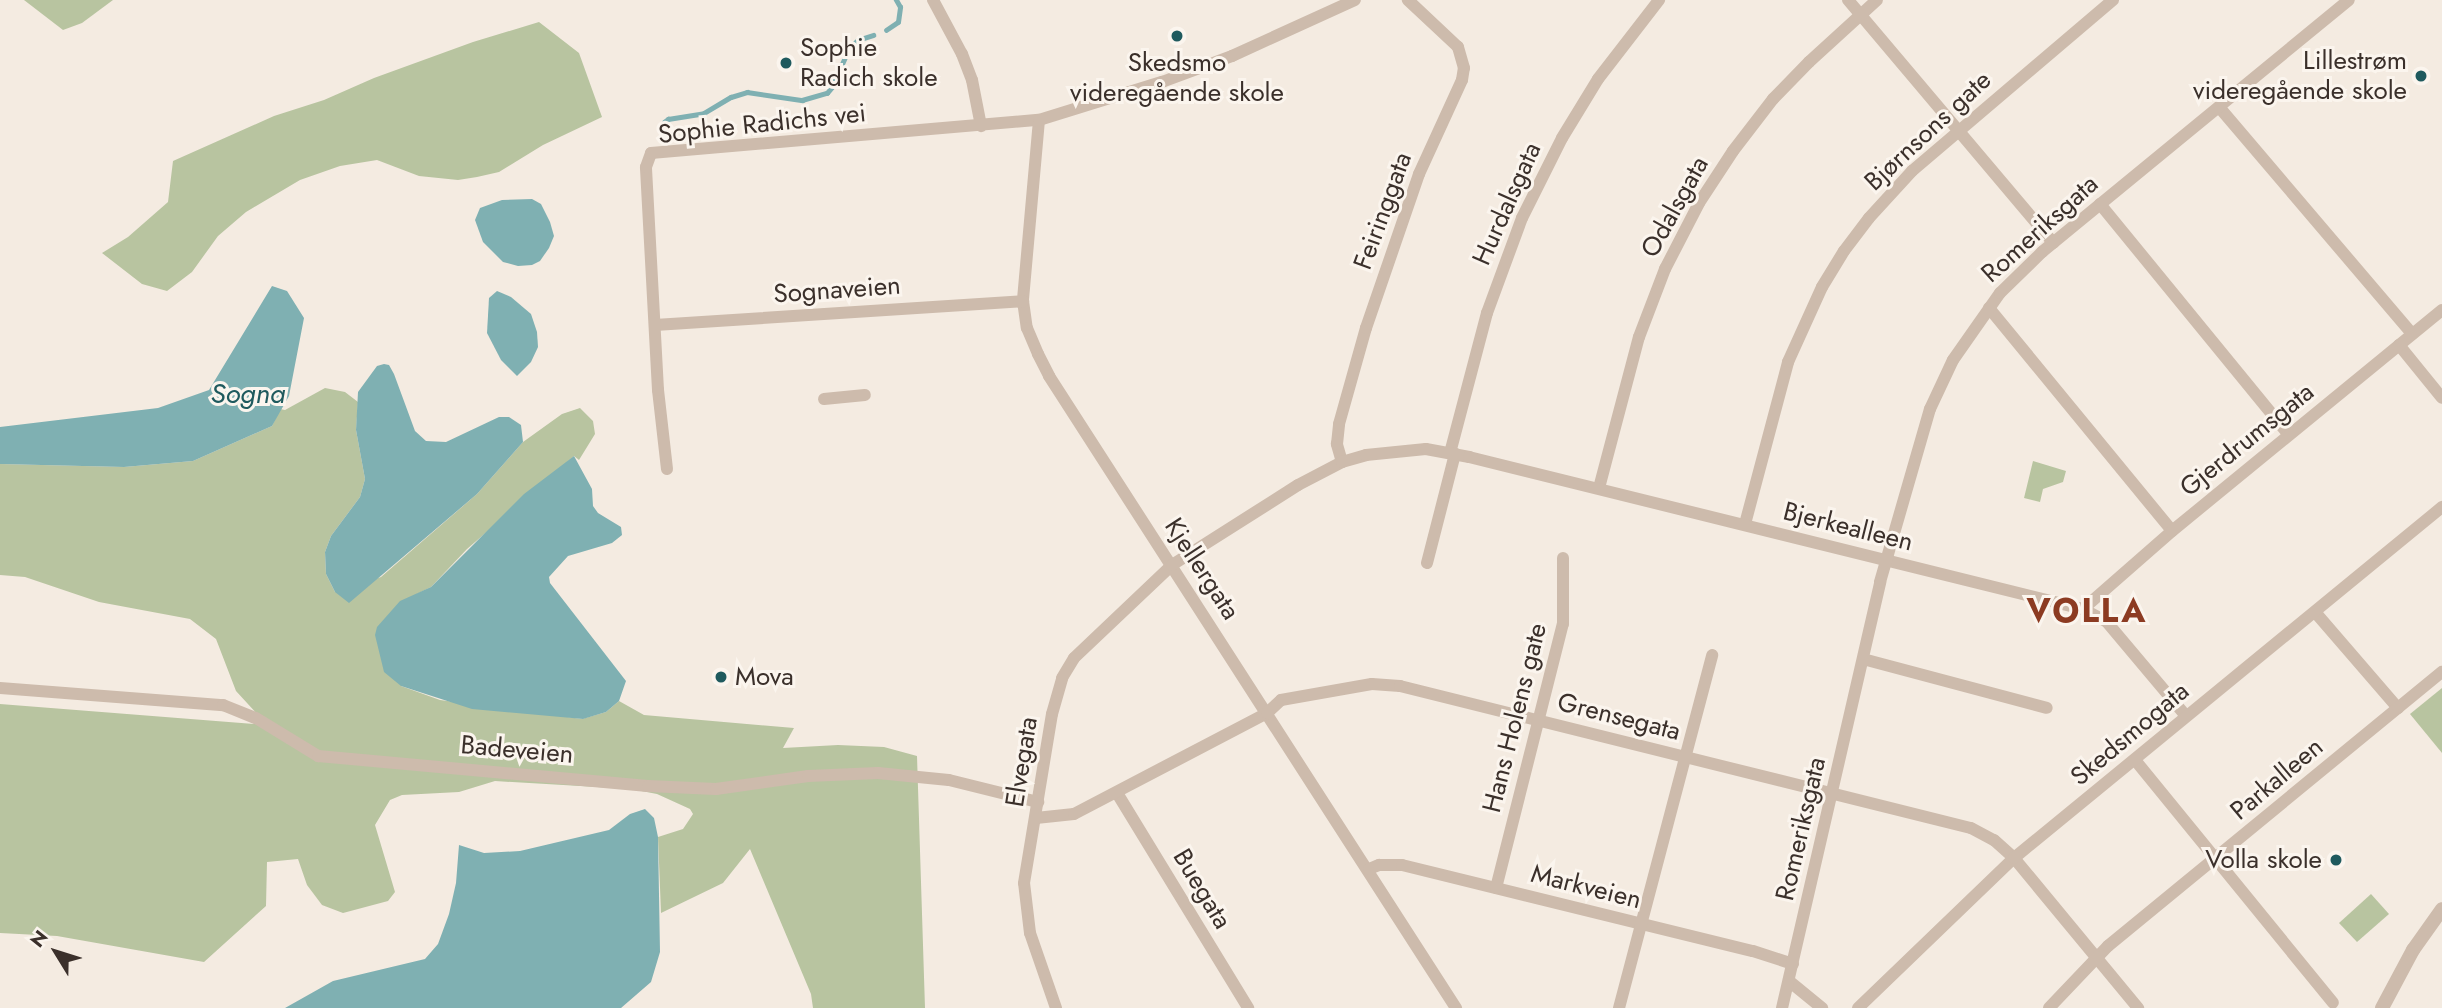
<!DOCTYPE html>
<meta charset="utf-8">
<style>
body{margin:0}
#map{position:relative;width:2442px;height:1008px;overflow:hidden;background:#f4ebe1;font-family:Jost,sans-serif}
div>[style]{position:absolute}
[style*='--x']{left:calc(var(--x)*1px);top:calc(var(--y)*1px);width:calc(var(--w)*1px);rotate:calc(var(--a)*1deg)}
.green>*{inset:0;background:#b8c4a0}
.water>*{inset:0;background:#7fb0b2}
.stream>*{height:4.5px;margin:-2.25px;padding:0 2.25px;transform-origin:2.25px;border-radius:2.25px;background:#7fb0b2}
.minor>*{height:12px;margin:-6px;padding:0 6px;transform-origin:6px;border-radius:6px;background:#cdbbac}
.tertiary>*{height:14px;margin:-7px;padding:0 7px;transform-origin:7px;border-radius:7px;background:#cdbbac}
.dots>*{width:19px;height:19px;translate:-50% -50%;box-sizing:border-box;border:4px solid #fbf5ee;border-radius:50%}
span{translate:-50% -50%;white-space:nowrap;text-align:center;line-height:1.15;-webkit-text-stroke:6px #fbf5ee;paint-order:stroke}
.poi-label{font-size:26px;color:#3b302b}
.left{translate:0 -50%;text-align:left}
.right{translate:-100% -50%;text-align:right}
.street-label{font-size:26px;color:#3b302b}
.water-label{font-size:28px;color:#1f5a5e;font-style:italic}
.district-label{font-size:33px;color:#8c3b22;font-weight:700;letter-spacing:2px}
.north{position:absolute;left:21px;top:917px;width:70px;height:70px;-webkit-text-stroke:5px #fbf5ee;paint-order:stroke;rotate:308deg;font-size:19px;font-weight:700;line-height:28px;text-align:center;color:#3b302b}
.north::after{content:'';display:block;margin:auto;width:24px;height:32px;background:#3b302b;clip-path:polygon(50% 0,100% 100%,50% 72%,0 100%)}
</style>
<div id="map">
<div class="green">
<div style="clip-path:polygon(24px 0,113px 0,82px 23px,63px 30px)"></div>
<div style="clip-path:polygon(539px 22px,579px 53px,602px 117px,543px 145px,499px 172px,477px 177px,458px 180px,419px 176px,377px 160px,340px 166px,300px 180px,246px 212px,218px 236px,192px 272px,167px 291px,142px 284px,102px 253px,128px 237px,168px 202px,173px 161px,274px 116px,324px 100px,374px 78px,473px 42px)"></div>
<div style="clip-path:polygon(325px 388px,345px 392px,358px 402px,356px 430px,365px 479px,360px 497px,331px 536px,325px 552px,326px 574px,335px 592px,381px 577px,477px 494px,523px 442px,562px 414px,580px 408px,593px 421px,595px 434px,579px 460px,574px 456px,467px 549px,431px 587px,417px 594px,401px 686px,440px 700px,582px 719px,606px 712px,619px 701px,644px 715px,794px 728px,783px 748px,838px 745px,884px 747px,917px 756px,925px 1008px,813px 1008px,811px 994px,750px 849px,723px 883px,661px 913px,658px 837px,683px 829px,693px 814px,690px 809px,657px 794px,631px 789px,495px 781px,459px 792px,402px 795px,390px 800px,375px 825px,395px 892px,388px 901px,343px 913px,322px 905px,307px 885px,298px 859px,267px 862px,266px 906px,204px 962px,57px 936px,0 933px,0 704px,254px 724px,258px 715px,236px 691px,216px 639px,190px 619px,99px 602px,25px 577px,0 575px,0 464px,124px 467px,193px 461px,272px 426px,280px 409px,285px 410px)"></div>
<div style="clip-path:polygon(2033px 461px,2066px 471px,2063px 482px,2043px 489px,2040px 502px,2024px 498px)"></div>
<div style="clip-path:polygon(2442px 688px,2442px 753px,2410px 714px)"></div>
<div style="clip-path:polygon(2371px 894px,2389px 914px,2357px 942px,2339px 923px)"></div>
</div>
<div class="water">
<div style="clip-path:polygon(532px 199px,541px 204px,550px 222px,554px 236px,549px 248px,540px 261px,532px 265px,518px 266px,503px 262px,483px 242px,475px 220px,480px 208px,502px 200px)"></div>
<div style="clip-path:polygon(272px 286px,287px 291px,304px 318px,289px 396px,272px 426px,193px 461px,124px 467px,0 464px,0 427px,158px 408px,209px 390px)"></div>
<div style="clip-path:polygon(497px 291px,511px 297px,531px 314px,537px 332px,538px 347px,531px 362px,517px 376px,501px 360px,487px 333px,489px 298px)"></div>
<div style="clip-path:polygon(384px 364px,389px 365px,394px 374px,415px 431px,426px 441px,446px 442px,499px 417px,509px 417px,521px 425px,523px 442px,477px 494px,349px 603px,335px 592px,326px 574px,325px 552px,331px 536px,360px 497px,365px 479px,356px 430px,358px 392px,377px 366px)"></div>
<div style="clip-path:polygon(574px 456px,592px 489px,593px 506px,598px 513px,621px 527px,622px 535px,612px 543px,568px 556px,549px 577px,550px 583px,626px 681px,619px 701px,606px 712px,583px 719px,472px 709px,401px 686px,384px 672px,375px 635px,377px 627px,400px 601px,431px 587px,524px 494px)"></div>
<div style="clip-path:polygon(645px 809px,654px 818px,658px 837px,660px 952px,651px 982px,621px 1008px,285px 1008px,333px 981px,425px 959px,438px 944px,449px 914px,456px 883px,459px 845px,484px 853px,520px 851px,609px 830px,630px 814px)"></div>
</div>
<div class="stream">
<div style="--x:886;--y:30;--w:14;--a:-34"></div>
<div style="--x:898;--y:22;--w:15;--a:-82"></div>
<div style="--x:900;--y:7;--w:8;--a:-120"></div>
<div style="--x:664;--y:122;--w:5;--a:-37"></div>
<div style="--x:668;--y:119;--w:36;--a:-9"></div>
<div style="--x:704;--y:113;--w:31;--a:-31"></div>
<div style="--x:731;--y:97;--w:17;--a:-17"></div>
<div style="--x:747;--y:92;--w:56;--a:8.3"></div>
<div style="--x:802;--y:100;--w:26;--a:-16"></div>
<div style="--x:827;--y:93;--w:8;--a:-50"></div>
<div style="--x:832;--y:87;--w:43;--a:-66.4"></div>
<div style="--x:849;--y:48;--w:12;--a:-42"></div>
<div style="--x:858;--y:40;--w:16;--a:-18"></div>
</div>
<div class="minor">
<div style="--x:933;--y:0;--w:61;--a:61.8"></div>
<div style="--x:962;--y:54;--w:28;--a:69"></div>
<div style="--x:972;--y:80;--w:47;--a:78.9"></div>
<div style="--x:1848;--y:0;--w:318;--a:49.8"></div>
<div style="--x:2219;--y:107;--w:298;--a:49.6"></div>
<div style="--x:1039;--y:120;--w:182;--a:95.1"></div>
<div style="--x:1023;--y:301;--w:27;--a:82"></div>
<div style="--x:1027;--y:328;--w:28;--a:67"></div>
<div style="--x:1038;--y:354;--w:25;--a:63"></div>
<div style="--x:1049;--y:376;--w:752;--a:57.22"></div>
<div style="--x:2100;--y:204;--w:298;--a:50.7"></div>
<div style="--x:1989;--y:308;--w:288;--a:50.6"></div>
<div style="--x:655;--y:325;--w:369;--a:-3.7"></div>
<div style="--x:2399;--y:345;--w:68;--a:50.9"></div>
<div style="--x:824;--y:399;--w:41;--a:-5.6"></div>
<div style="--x:1450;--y:453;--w:145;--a:-75.2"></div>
<div style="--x:1487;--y:313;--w:101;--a:-69.8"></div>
<div style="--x:1522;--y:218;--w:89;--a:-63.4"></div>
<div style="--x:1562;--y:138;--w:69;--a:-58.6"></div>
<div style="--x:1598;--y:79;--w:100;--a:-52.3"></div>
<div style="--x:1342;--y:462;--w:19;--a:-106"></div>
<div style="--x:1337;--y:444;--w:20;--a:-84"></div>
<div style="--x:1339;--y:424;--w:100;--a:-74.3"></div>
<div style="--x:1366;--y:328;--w:163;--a:-71"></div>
<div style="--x:1419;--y:174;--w:103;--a:-65.4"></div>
<div style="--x:1462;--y:80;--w:12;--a:-81"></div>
<div style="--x:1464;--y:68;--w:22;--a:-106"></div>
<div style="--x:1458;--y:47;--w:69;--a:-136.8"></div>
<div style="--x:667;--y:469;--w:80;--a:-96.5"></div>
<div style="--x:658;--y:390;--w:223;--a:-93.1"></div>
<div style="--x:646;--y:167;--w:15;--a:-70"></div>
<div style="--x:651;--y:153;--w:389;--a:-4.9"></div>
<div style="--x:1039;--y:120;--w:129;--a:-17.2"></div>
<div style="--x:1162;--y:82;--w:75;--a:-20.4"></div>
<div style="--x:1232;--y:56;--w:135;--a:-24.5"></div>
<div style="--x:1599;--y:488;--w:156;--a:-75.2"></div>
<div style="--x:1639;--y:337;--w:73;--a:-69.1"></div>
<div style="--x:1665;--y:269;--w:74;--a:-62.7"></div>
<div style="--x:1699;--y:203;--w:62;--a:-56.8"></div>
<div style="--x:1733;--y:151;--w:66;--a:-52.4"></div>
<div style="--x:1773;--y:99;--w:52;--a:-45.8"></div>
<div style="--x:1809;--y:62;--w:92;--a:-42.4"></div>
<div style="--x:1745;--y:524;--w:168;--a:-75.1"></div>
<div style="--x:1788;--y:362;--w:82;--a:-65.6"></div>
<div style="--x:1822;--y:287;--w:42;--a:-58.6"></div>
<div style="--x:1844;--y:251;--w:41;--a:-52.9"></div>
<div style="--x:1869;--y:218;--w:64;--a:-47.5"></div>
<div style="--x:1912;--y:171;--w:264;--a:-40.4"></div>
<div style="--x:1427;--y:563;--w:113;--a:-75.6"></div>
<div style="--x:2083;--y:609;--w:118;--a:-41.2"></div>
<div style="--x:2172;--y:531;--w:349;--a:-39.3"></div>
<div style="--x:2315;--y:612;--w:127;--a:49.2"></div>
<div style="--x:1863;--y:659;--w:190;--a:14.9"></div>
<div style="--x:0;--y:688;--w:224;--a:4.4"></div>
<div style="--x:223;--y:705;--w:35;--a:22"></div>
<div style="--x:256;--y:718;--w:73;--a:31.5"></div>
<div style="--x:318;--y:756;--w:331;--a:5.2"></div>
<div style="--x:648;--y:786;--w:68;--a:2.5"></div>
<div style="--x:716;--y:789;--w:93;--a:-8"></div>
<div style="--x:808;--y:776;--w:70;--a:-2.5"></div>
<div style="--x:878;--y:773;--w:71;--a:5.6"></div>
<div style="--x:949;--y:780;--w:92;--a:13.9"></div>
<div style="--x:2135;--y:760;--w:313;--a:50.8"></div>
<div style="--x:1117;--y:793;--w:252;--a:58.6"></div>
<div style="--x:1036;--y:818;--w:38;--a:-6"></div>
<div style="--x:1074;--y:814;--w:218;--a:-27.6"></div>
<div style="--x:1267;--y:713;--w:19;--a:-43"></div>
<div style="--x:1281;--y:700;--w:92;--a:-10"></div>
<div style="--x:1372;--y:684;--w:28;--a:4"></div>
<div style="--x:1400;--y:686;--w:588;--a:13.97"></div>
<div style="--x:1971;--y:828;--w:26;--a:28"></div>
<div style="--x:1994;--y:840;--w:27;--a:42"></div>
<div style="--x:2014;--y:858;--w:195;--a:50.4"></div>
<div style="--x:1369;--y:869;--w:11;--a:-22"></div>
<div style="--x:1379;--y:865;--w:23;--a:0"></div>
<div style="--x:1402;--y:865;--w:361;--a:13.8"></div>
<div style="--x:1753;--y:951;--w:42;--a:18"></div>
<div style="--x:1496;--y:888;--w:272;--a:-75.8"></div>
<div style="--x:1563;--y:624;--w:66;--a:-90"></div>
<div style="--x:1789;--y:981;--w:43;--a:39.3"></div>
<div style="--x:1056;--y:1008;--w:79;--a:-109.1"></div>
<div style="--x:1030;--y:933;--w:50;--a:-96.8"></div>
<div style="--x:1024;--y:883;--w:171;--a:-80.6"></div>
<div style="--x:1052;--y:714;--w:37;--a:-74"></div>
<div style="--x:1062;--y:678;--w:23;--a:-59"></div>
<div style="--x:1074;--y:658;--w:135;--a:-43.5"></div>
<div style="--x:1172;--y:565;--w:149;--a:-32.4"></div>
<div style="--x:1298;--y:485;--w:50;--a:-27.6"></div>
<div style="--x:1342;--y:462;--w:25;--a:-16"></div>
<div style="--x:1366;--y:455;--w:60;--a:-5.7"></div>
<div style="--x:1426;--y:449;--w:44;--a:10.5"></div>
<div style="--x:1469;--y:457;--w:633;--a:13.9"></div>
<div style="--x:2083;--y:609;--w:26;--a:28"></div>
<div style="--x:2106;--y:621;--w:124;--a:49.9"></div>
<div style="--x:1619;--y:1008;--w:365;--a:-75.2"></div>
<div style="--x:1782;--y:1008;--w:437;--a:-77"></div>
<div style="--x:1880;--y:582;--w:180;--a:-73.9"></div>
<div style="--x:1930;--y:409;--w:54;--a:-64.9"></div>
<div style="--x:1953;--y:360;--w:82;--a:-55"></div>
<div style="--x:2000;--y:293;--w:59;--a:-44.3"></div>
<div style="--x:2042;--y:252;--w:397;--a:-39.4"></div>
<div style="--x:1858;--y:1008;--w:216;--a:-43.9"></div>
<div style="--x:2014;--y:858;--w:554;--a:-39.35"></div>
<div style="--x:2049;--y:1008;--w:86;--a:-46.4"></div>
<div style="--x:2108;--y:946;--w:432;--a:-39.4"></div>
</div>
<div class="tertiary">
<div style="--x:2382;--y:1008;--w:66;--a:-61.9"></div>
<div style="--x:2413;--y:950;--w:50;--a:-54.7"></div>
</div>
<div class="dots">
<div style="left:1177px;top:36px;background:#1f5a5e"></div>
<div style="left:786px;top:63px;background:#1f5a5e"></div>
<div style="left:2421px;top:76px;background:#1f5a5e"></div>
<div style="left:721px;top:677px;background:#1f5a5e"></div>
<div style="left:2336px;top:860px;background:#1f5a5e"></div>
</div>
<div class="poi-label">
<span class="left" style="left:800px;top:63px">Sophie<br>Radich skole</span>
<span class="right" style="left:2407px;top:76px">Lillestrøm<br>videregående skole</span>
<span style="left:1177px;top:78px">Skedsmo<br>videregående skole</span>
<span class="left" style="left:735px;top:677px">Mova</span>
<span class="right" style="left:2322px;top:860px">Volla skole</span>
</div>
<div class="street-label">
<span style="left:762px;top:124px;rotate:-6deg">Sophie Radichs vei</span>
<span style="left:1928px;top:131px;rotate:-43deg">Bjørnsons gate</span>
<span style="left:1507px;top:204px;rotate:-66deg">Hurdalsgata</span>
<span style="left:1675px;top:207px;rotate:-61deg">Odalsgata</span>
<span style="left:1383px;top:211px;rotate:-70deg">Feiringgata</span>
<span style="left:2040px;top:229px;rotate:-42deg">Romeriksgata</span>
<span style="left:837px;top:290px;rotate:-4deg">Sognaveien</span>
<span style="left:2247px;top:440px;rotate:-39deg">Gjerdrumsgata</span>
<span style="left:1848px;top:527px;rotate:14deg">Bjerkealleen</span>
<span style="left:1202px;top:569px;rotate:57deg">Kjellergata</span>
<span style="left:1619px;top:717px;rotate:14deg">Grensegata</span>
<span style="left:1515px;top:718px;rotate:-76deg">Hans Holens gate</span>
<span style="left:2130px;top:734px;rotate:-40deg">Skedsmogata</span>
<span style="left:517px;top:750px;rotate:5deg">Badeveien</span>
<span style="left:1022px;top:762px;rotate:-81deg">Elvegata</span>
<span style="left:2277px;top:779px;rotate:-40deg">Parkalleen</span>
<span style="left:1801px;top:829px;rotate:-77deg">Romeriksgata</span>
<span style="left:1586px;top:887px;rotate:14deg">Markveien</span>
<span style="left:1202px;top:889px;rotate:59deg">Buegata</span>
</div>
<div class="water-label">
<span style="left:248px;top:394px">Sogna</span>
</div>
<div class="district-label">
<span style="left:2087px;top:611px">VOLLA</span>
</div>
<div class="north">N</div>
</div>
